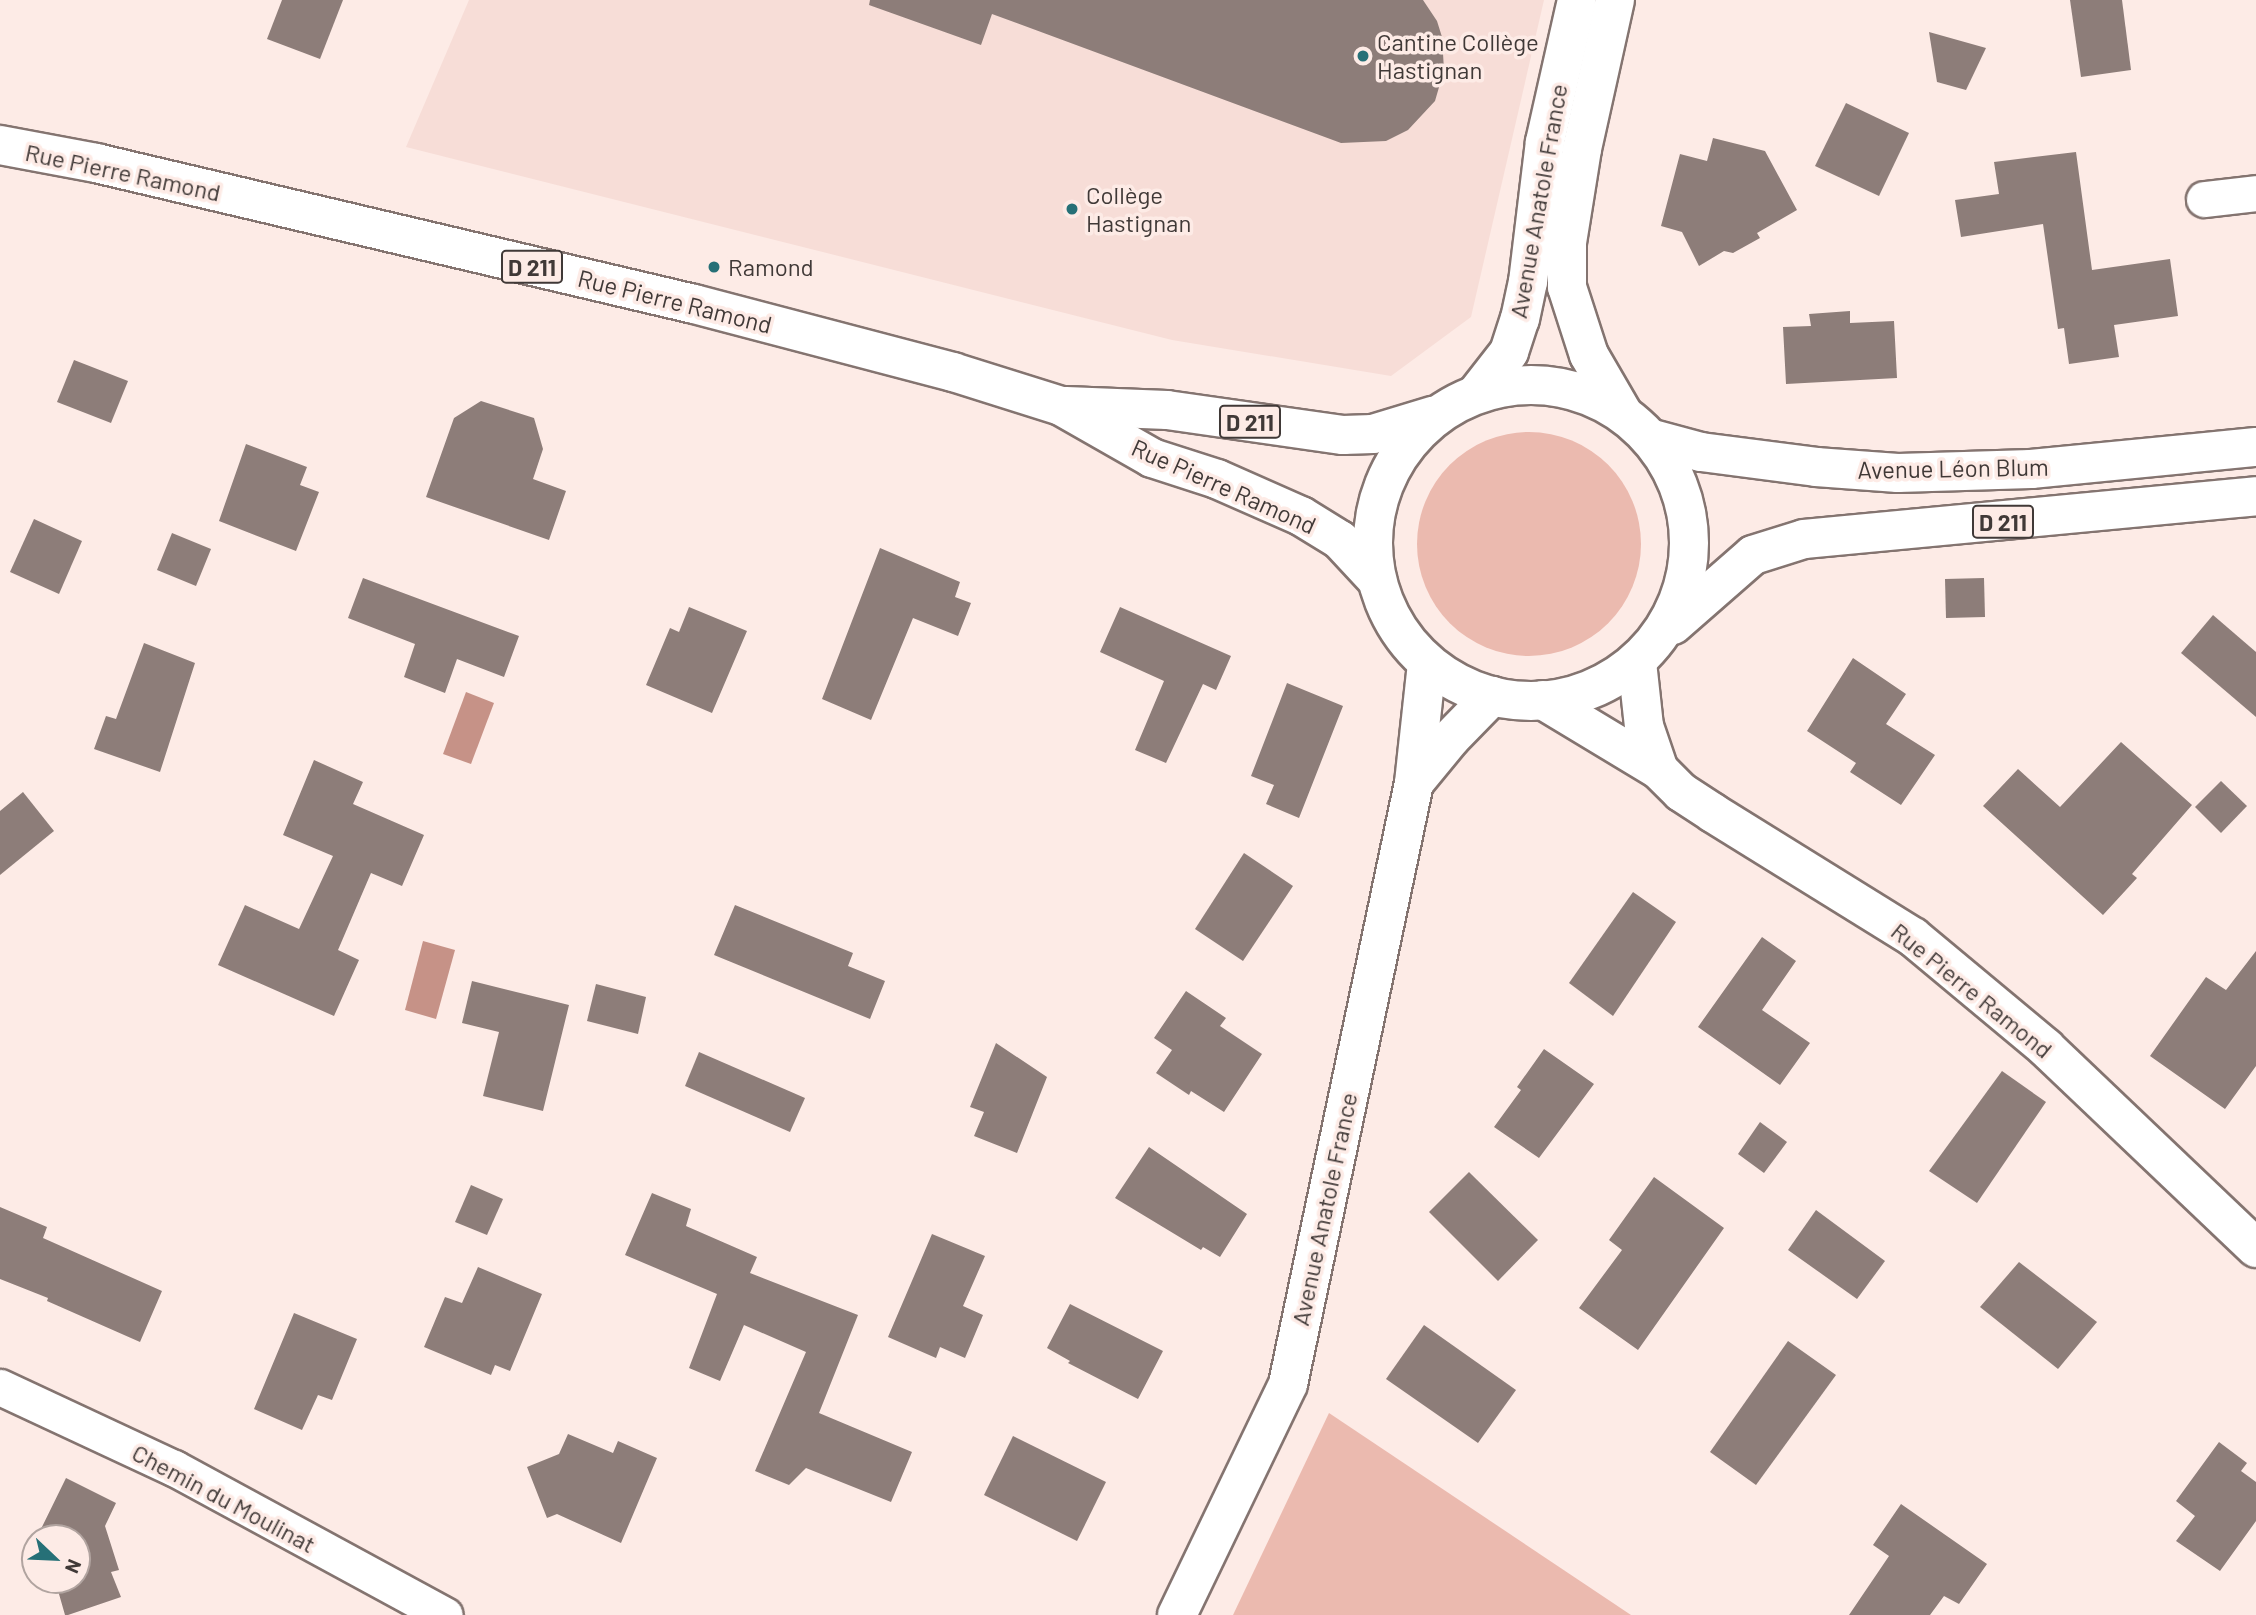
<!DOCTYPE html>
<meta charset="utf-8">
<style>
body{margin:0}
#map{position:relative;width:2256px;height:1615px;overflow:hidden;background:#fdebe6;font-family:Barlow,sans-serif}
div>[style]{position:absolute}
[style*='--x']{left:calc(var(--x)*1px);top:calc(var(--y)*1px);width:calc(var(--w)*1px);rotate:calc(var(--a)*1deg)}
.built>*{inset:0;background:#f7ddd7}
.green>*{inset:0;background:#ebbaaf}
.round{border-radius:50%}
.water>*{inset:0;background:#c69287}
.building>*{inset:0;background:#8d7d79}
.roads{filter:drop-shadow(2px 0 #847470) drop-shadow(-2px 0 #847470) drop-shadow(0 2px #847470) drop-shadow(0 -2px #847470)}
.street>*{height:35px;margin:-17.5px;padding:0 17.5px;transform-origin:17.5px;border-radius:17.5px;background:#fff}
.secondary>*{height:38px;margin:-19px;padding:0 19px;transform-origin:19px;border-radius:19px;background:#fff}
.primary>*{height:38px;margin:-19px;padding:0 19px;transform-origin:19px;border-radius:19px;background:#fff}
.primary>.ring{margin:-19px;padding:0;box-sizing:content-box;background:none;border:38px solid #fff;border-radius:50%}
.dots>*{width:19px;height:19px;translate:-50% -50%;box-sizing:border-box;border:4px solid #fdebe6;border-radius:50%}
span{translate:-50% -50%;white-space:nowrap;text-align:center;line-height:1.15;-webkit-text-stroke:7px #fdebe6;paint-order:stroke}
.shield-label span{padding:2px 5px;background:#fdebe6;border:2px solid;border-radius:5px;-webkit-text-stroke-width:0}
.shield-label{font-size:23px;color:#403937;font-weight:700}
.poi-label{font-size:24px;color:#403937}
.left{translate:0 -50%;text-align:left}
.street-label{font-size:24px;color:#403937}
.north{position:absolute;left:21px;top:1524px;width:70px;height:70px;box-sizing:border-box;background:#fdebe6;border:2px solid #b1a4a0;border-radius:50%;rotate:113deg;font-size:19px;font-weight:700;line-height:28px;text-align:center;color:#403937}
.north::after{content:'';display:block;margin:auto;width:24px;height:32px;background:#267077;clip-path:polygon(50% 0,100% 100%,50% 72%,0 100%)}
</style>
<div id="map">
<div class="built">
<div style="clip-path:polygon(469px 0,1544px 0,1471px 317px,1391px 376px,1172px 340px,406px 147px)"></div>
</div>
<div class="green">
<div class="round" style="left:1417px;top:432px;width:224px;height:224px"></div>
<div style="clip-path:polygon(1329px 1413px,1631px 1615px,1233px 1615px)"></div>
</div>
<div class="water">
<div style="clip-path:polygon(466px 692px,494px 703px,471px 764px,443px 754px)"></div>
<div style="clip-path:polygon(423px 941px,455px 950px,436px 1019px,405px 1010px)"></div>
</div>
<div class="building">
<div style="clip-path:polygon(282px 0,343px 0,320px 59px,267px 39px)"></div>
<div style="clip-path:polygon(870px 0,1423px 0,1437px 21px,1442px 37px,1444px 70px,1435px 101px,1408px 130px,1386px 141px,1341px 143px,992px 14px,981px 45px,869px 5px)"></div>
<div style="clip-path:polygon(2070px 0,2122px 0,2131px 70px,2081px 77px)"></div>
<div style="clip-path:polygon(1929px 32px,1986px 48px,1966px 90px,1937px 82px)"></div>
<div style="clip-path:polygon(1846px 103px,1909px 133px,1879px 196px,1815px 166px)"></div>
<div style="clip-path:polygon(1713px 138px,1765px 151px,1797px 210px,1757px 233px,1760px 238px,1733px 253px,1724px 251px,1699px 266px,1682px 232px,1661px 226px,1680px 154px,1707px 161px)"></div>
<div style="clip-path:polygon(2076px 152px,2092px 270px,2170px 259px,2178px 316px,2114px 325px,2119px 357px,2069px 364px,2064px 328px,2058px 329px,2043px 224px,1961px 237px,1955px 200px,1999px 194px,1994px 162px)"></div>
<div style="clip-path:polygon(1850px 311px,1850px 323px,1894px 321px,1897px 378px,1786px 384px,1783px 327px,1811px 326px,1809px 314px)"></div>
<div style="clip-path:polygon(74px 360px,128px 381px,111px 423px,57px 402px)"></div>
<div style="clip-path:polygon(481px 401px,534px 418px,543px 449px,533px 479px,566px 491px,549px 540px,426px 497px,454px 418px)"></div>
<div style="clip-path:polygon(246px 444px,307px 467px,300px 485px,319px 492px,296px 551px,219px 521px)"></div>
<div style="clip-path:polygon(34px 519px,82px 541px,59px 594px,10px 572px)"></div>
<div style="clip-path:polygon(172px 533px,211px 549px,196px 586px,157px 570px)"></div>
<div style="clip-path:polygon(880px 548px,960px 582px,955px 597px,971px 603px,958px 636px,913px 618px,871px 720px,822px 699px)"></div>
<div style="clip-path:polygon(363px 578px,519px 636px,504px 677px,457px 659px,445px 693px,404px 677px,415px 644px,348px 618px)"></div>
<div style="clip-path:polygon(1984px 578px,1985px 617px,1946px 618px,1945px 579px)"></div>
<div style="clip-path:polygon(689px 607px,747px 631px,712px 713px,646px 685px,670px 628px,679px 632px)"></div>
<div style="clip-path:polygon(1120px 607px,1231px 656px,1216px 690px,1203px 684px,1166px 763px,1135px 750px,1164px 681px,1100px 652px)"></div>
<div style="clip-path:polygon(2213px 615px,2256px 652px,2256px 717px,2181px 653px)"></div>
<div style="clip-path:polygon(144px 643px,195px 663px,160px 772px,94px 749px,106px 716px,116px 719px)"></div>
<div style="clip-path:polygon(1853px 658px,1906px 694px,1886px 724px,1935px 755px,1901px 805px,1850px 772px,1856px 763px,1807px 731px)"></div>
<div style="clip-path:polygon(1287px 683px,1343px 706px,1299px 818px,1266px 804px,1274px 785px,1251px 776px)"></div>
<div style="clip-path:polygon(2121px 742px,2192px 805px,2132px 874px,2137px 878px,2103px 915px,1983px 806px,2018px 769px,2060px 807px)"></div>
<div style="clip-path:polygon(314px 760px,363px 782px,353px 804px,424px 835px,402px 886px,371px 873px,338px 950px,359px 960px,334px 1016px,218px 965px,245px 905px,299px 929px,333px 856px,283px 835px)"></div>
<div style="clip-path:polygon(2221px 781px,2247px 806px,2221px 833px,2195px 807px)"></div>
<div style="clip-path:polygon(23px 792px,54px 831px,0 875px,0 811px)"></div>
<div style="clip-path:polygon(1244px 853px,1293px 886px,1243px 961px,1195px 929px)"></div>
<div style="clip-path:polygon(1633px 892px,1676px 922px,1613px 1016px,1569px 983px)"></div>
<div style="clip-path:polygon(735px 905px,853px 953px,848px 966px,885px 981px,870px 1019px,714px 955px)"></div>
<div style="clip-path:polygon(1762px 937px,1796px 961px,1762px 1010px,1810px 1043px,1780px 1085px,1698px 1027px)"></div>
<div style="clip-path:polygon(2256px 951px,2256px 1066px,2225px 1109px,2150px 1056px,2206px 977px,2226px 990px)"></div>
<div style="clip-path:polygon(472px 981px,569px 1005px,543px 1111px,483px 1096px,499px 1032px,462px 1023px)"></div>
<div style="clip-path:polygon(596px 984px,646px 997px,638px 1034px,587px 1021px)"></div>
<div style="clip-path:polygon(1186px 991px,1226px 1018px,1220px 1026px,1262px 1054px,1224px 1112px,1191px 1091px,1189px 1095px,1156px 1073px,1172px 1050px,1154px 1038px)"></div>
<div style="clip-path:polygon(996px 1043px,1047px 1077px,1017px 1153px,974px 1136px,984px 1112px,970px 1107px)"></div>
<div style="clip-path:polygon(1544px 1049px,1594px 1084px,1539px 1158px,1494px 1127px,1521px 1090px,1517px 1087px)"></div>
<div style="clip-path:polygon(699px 1052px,805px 1098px,790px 1132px,685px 1086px)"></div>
<div style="clip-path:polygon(2002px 1071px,2046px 1102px,1977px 1203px,1929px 1171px)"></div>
<div style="clip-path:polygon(1760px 1122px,1787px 1142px,1764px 1173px,1738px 1154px)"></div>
<div style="clip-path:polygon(1149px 1147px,1247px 1214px,1220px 1257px,1203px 1247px,1201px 1250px,1115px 1198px)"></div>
<div style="clip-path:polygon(1469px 1172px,1538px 1240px,1498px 1281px,1429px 1212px)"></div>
<div style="clip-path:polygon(1654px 1177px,1724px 1228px,1638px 1350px,1579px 1308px,1622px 1250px,1609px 1240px)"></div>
<div style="clip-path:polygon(471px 1185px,503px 1199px,487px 1235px,455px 1222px)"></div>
<div style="clip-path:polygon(652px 1193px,691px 1209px,686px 1226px,757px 1257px,750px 1273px,858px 1315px,819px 1413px,912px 1452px,891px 1502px,806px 1468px,789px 1485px,755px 1471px,806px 1352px,744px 1325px,720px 1381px,689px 1368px,717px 1294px,625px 1255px)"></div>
<div style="clip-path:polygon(0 1207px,47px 1227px,43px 1238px,162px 1291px,140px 1342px,47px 1301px,48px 1298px,0 1279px)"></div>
<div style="clip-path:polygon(1816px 1210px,1885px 1261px,1857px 1299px,1788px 1250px)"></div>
<div style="clip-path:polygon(932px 1234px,985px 1256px,963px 1306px,983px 1315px,965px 1358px,940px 1347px,936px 1358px,888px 1337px)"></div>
<div style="clip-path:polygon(2019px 1262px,2097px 1322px,2058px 1369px,1980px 1307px)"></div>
<div style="clip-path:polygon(478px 1267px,542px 1294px,510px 1371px,495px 1365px,491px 1375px,424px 1347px,445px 1297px,462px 1303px)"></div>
<div style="clip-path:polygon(1070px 1304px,1163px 1351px,1138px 1399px,1068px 1363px,1070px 1361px,1047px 1348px)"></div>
<div style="clip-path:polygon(294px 1313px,357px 1339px,332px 1400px,318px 1395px,302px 1430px,254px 1409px)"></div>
<div style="clip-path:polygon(1424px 1325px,1516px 1390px,1478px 1443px,1386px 1379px)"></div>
<div style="clip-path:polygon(1788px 1341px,1836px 1375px,1756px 1485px,1710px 1452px)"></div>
<div style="clip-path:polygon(568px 1434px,613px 1453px,618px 1441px,657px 1458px,621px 1543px,557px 1514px,547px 1518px,527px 1467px,559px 1454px)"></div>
<div style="clip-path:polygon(1013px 1436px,1106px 1482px,1077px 1541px,984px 1495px)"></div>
<div style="clip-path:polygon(2219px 1442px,2247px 1463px,2241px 1471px,2256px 1482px,2256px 1521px,2220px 1571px,2176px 1541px,2195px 1516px,2176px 1501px)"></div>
<div style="clip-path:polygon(66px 1478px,116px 1503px,105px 1526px,119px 1570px,111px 1572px,121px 1597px,68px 1615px,65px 1615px,55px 1580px,77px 1580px,77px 1538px,42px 1538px,40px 1531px)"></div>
<div style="clip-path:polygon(1901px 1504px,1987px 1564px,1959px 1604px,1944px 1596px,1930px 1615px,1849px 1615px,1889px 1556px,1873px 1545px)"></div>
</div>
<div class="roads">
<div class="street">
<div style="--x:2204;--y:199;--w:52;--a:-6.6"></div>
<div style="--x:0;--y:1387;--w:192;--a:25"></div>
<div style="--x:174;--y:1468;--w:308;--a:28.5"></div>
</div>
<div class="secondary">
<div style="--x:1615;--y:0;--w:153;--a:102.5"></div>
<div style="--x:1582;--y:149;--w:95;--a:99.1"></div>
<div style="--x:1567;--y:243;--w:44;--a:90"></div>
<div style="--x:1567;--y:287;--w:71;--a:72.1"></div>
<div style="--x:1589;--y:355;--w:66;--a:59.9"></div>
<div style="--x:1477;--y:393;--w:52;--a:-52"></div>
<div style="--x:1509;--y:352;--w:35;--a:-72"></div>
<div style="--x:1520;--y:319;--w:38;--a:-78"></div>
<div style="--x:1528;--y:282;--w:141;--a:-83.1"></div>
<div style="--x:1545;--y:142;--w:146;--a:-77.3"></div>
<div style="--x:1637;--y:662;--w:64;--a:83.8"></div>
<div style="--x:1644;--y:726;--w:46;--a:71.2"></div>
<div style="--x:1543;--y:700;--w:135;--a:31.1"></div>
<div style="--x:1659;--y:770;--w:31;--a:45"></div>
<div style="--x:1681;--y:792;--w:38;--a:33"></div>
<div style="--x:1713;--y:813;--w:235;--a:31.8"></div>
<div style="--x:1913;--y:937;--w:173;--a:39.8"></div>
<div style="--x:2046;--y:1048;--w:290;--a:43.6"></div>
<div style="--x:1414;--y:783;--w:58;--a:-50.6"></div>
<div style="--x:1451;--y:738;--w:59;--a:-45.7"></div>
<div style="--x:1177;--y:1615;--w:256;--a:-64.3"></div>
<div style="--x:1288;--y:1384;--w:614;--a:-78.16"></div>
<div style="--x:1414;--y:783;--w:120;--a:-83.8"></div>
</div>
<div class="primary">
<div style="--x:0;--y:145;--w:98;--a:10.6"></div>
<div style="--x:96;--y:163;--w:614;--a:13.27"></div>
<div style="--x:694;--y:304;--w:268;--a:14.7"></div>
<div style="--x:953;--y:372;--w:113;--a:17.5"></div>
<div style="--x:1061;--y:406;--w:105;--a:29.7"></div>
<div style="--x:1152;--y:458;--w:68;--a:17.9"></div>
<div style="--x:1217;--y:479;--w:92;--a:23.8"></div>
<div style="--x:1301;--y:516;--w:46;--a:31.6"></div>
<div style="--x:1340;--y:540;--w:54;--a:47.2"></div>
<div class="ring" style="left:1373px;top:385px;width:278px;height:278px"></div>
<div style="--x:1066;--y:406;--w:101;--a:2.3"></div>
<div style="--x:1167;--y:410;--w:178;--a:8.1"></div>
<div style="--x:1343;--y:435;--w:30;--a:-2"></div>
<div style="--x:1373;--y:434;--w:62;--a:-17"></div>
<div style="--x:1653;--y:439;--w:50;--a:15.2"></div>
<div style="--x:1701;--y:452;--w:116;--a:7.4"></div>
<div style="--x:1816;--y:467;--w:82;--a:4.2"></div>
<div style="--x:1898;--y:473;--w:133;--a:-1.7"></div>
<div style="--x:2031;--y:469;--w:226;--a:-5.6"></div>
<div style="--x:1673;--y:625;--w:106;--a:-41.2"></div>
<div style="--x:1753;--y:555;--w:53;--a:-17.4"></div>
<div style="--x:1804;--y:539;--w:454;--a:-5.4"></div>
</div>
</div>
<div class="dots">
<div style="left:1363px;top:56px;background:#267077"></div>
<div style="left:1072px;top:209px;background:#267077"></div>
<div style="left:714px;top:267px;background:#267077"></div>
</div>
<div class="shield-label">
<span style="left:532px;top:267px">D 211</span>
<span style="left:1250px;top:422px">D 211</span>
<span style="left:2003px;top:522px">D 211</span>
</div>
<div class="poi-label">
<span class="left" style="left:1377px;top:56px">Cantine Collège<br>Hastignan</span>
<span class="left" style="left:1086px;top:209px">Collège<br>Hastignan</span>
<span class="left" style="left:728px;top:267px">Ramond</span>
</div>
<div class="street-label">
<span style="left:123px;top:172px;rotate:12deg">Rue Pierre Ramond</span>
<span style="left:1538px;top:201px;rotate:-80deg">Avenue Anatole France</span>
<span style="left:675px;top:301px;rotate:14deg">Rue Pierre Ramond</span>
<span style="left:1953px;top:468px;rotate:-1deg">Avenue Léon Blum</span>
<span style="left:1224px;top:486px;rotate:24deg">Rue Pierre Ramond</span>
<span style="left:1972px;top:990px;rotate:39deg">Rue Pierre Ramond</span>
<span style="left:1324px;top:1209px;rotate:-78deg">Avenue Anatole France</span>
<span style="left:224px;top:1498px;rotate:28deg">Chemin du Moulinat</span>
</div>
<div class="north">N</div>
</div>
